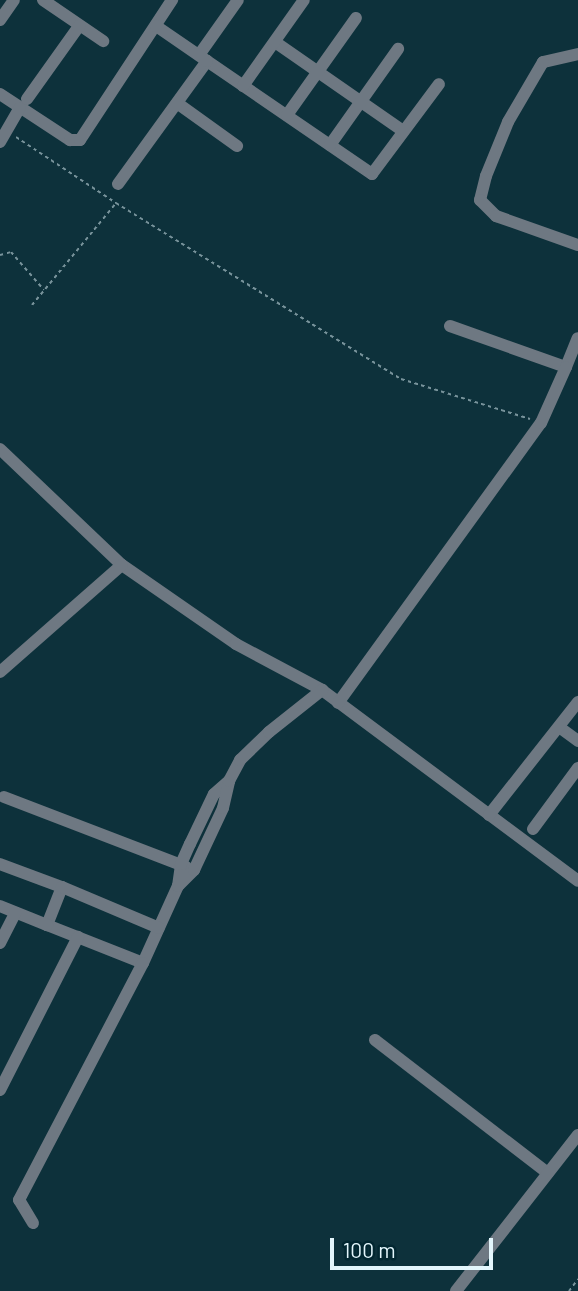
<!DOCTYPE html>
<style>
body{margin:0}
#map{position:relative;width:578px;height:1291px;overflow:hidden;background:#0d313b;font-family:Barlow,sans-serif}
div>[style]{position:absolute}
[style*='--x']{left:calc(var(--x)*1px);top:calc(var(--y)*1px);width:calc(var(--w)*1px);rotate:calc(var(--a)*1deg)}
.path>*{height:2px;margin-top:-1px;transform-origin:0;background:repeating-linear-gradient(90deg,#78939b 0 3.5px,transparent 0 7px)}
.minor>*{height:12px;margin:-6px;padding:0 6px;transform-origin:6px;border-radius:6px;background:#6e7882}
span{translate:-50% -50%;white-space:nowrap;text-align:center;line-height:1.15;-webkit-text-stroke:7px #022731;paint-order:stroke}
.scale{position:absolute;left:330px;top:1238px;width:163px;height:32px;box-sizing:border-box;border:4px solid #e3f6fc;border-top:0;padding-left:9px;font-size:21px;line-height:24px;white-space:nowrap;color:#e3f6fc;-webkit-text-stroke:5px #022731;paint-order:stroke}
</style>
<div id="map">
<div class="path">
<div style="--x:16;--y:137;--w:120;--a:33.4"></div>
<div style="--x:116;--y:203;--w:335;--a:31.7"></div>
<div style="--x:401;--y:379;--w:135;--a:17.2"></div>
<div style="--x:0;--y:255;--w:11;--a:-15"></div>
<div style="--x:11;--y:252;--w:50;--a:49"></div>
<div style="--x:32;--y:305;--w:132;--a:-50.5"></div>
<div style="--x:569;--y:1291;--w:15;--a:-53"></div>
</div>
<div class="minor">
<div style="--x:43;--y:0;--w:73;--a:34.3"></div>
<div style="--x:0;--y:20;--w:24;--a:-55"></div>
<div style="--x:275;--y:42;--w:156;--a:34.8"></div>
<div style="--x:578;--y:54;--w:36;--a:167"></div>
<div style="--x:543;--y:62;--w:69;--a:120.3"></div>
<div style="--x:508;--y:122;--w:58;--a:112.2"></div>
<div style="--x:486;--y:176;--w:25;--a:104"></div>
<div style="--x:480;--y:200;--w:23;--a:45"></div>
<div style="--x:496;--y:216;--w:87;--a:19.5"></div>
<div style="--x:199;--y:55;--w:67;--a:-54.7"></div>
<div style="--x:207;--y:61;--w:200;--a:34.4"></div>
<div style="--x:372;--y:174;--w:112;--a:-53.3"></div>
<div style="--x:243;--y:86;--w:105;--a:-54.7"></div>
<div style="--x:0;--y:94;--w:84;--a:33.3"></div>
<div style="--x:70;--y:140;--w:10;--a:0"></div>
<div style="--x:80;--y:140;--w:168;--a:-56.7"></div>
<div style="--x:27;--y:99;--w:90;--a:-54.5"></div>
<div style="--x:177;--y:103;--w:74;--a:35.6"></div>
<div style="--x:287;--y:115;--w:119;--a:-54.6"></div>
<div style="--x:0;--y:142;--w:39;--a:-60"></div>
<div style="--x:330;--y:145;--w:118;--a:-54.7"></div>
<div style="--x:118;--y:184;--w:152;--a:-54.1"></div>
<div style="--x:207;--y:61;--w:62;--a:-145.5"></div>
<div style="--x:450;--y:326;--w:123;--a:19.5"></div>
<div style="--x:566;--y:367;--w:31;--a:-68"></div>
<div style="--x:0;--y:449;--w:168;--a:43.6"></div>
<div style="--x:122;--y:565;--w:139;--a:34.7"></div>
<div style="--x:236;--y:644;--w:98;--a:28.1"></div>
<div style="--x:322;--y:690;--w:319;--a:36.7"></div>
<div style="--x:0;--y:672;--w:162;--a:-41.3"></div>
<div style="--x:338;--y:703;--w:346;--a:-54.1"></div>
<div style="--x:541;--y:423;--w:61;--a:-65.9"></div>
<div style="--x:559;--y:727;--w:24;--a:36"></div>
<div style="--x:4;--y:797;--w:195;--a:21"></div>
<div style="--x:489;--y:815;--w:144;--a:-51.8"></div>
<div style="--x:533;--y:829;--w:76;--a:-53.6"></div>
<div style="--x:0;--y:864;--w:66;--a:20.4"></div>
<div style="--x:62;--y:887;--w:41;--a:111.5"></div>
<div style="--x:47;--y:925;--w:103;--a:21.6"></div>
<div style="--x:143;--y:963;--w:85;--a:-65.6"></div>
<div style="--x:178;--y:886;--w:22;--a:-82"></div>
<div style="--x:181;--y:864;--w:22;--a:-66"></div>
<div style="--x:190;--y:844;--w:55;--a:-64.4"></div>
<div style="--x:214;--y:794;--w:20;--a:-41"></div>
<div style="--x:178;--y:886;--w:23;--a:-45"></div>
<div style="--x:194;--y:870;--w:68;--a:-64.9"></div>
<div style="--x:223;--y:808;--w:28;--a:-77"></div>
<div style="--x:229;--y:781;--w:24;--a:-62"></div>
<div style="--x:240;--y:760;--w:40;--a:-44"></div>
<div style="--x:269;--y:732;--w:68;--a:-38.4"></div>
<div style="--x:62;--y:887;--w:105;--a:22.9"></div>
<div style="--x:0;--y:906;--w:51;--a:22"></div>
<div style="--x:0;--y:943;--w:34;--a:-63"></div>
<div style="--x:375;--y:1040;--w:218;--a:37.6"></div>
<div style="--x:0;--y:1090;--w:172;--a:-63"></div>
<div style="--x:33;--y:1223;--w:27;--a:-121"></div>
<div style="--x:19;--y:1200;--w:267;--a:-62.4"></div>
<div style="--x:456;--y:1291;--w:198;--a:-52"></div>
</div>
<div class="scale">100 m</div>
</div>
